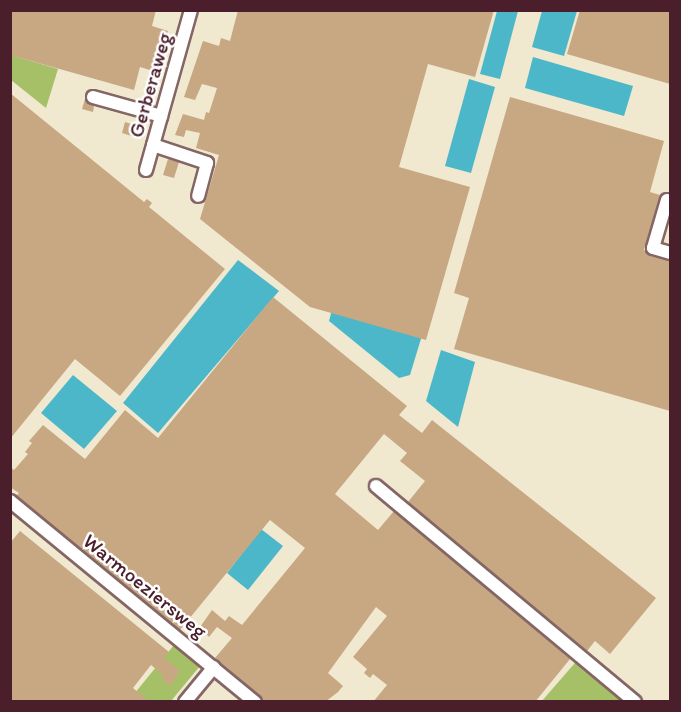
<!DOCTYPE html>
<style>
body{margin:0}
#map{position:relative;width:681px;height:712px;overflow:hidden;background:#f0e9d0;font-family:Itim,sans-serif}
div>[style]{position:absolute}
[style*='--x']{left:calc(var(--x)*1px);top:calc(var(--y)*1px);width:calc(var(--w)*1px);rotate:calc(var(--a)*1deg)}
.green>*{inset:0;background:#a5c066}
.water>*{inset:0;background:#4cb7c9}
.building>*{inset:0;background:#c8a783}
.roads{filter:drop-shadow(2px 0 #846665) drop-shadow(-2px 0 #846665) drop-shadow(0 2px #846665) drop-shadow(0 -2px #846665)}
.minor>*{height:12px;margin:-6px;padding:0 6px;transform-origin:6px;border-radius:6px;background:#fff}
span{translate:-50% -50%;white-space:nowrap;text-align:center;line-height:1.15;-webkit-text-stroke:5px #fff;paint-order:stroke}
.street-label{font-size:21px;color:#4a1f2b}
.frame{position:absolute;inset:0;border:12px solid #4a1f2b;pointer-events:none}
</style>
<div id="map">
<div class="green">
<div style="clip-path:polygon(11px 55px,58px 69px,46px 108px,11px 80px)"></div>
<div style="clip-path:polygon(174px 645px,200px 666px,171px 701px,132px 702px,130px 699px)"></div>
<div style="clip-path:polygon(581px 656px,638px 702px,541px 702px)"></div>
</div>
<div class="water">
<div style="clip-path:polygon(497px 11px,518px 11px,500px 79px,480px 74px)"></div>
<div style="clip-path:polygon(542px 11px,577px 11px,564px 56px,532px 47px)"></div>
<div style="clip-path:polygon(533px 57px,633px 86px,624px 116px,525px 88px)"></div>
<div style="clip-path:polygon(469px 79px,495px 87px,471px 173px,445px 166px)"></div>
<div style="clip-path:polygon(238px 260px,279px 291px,158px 433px,123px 403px)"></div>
<div style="clip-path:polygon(339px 283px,430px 309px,410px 375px,399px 378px,329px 321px)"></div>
<div style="clip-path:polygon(441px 350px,475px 362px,458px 427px,426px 401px)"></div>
<div style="clip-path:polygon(73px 375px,117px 411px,84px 449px,41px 413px)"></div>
<div style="clip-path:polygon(261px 529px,283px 546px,248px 590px,227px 573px)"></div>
</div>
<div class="building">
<div style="clip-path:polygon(10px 10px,156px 10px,152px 26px,168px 31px,156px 72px,140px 67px,134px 90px,10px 55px)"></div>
<div style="clip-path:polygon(238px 10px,494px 10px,475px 77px,428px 64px,399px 167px,470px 187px,426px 340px,310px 307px,200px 219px,219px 155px,196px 148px,200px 133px,186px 130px,184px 137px,175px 135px,183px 114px,204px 120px,206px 112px,209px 113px,217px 88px,202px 84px,195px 100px,184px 97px,203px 41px,219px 46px,221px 38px,230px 41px)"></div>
<div style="clip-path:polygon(580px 10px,670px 10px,670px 84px,567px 54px)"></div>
<div style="clip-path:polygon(10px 93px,144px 202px,147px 199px,152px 203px,149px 207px,225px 269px,120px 396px,75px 359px,10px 439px)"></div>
<div style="clip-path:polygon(510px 97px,664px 141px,650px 192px,660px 195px,644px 250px,651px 256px,670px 261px,670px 411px,454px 349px,469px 298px,454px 293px)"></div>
<div style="clip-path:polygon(85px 99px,94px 106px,93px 112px,82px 109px)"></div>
<div style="clip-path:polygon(125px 122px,141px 127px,138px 138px,122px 133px)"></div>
<div style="clip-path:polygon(168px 159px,179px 162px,174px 178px,163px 175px)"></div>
<div style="clip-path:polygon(273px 297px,407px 406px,399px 415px,422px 433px,432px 420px,656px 598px,610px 654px,595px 641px,587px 651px,408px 502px,425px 481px,400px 461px,407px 453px,384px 434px,335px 494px,378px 530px,394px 511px,570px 659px,535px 702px,373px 702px,387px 685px,373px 674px,370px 678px,364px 673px,367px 669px,353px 657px,387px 616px,376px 607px,328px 673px,343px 686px,338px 692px,325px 702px,265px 702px,215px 658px,232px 638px,217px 627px,209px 637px,200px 627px,212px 610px,225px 621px,229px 616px,242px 625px,305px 548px,270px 520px,180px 630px,16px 496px,19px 493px,10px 487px,10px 467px,14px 470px,28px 454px,25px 452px,32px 443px,29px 441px,43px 425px,85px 459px,125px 410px,158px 438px)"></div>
<div style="clip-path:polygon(20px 531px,169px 652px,164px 658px,180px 671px,171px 685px,163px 682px,163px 675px,151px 665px,133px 688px,150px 702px,10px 702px,10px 543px)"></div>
</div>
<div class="roads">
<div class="minor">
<div style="--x:93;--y:97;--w:71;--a:15.6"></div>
<div style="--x:153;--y:145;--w:57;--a:18.4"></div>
<div style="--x:207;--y:163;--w:34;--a:105"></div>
<div style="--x:146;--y:170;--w:166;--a:-74.3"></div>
<div style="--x:667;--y:200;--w:50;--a:106.3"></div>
<div style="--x:653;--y:248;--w:18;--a:16"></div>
<div style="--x:376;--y:486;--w:337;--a:39.8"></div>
<div style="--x:10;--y:501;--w:317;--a:39.4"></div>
<div style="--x:185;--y:702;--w:45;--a:-50.4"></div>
</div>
</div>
<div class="street-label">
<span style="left:150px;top:85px;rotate:-74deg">Gerberaweg</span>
<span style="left:145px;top:586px;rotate:39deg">Warmoeziersweg</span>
</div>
<div class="frame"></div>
</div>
